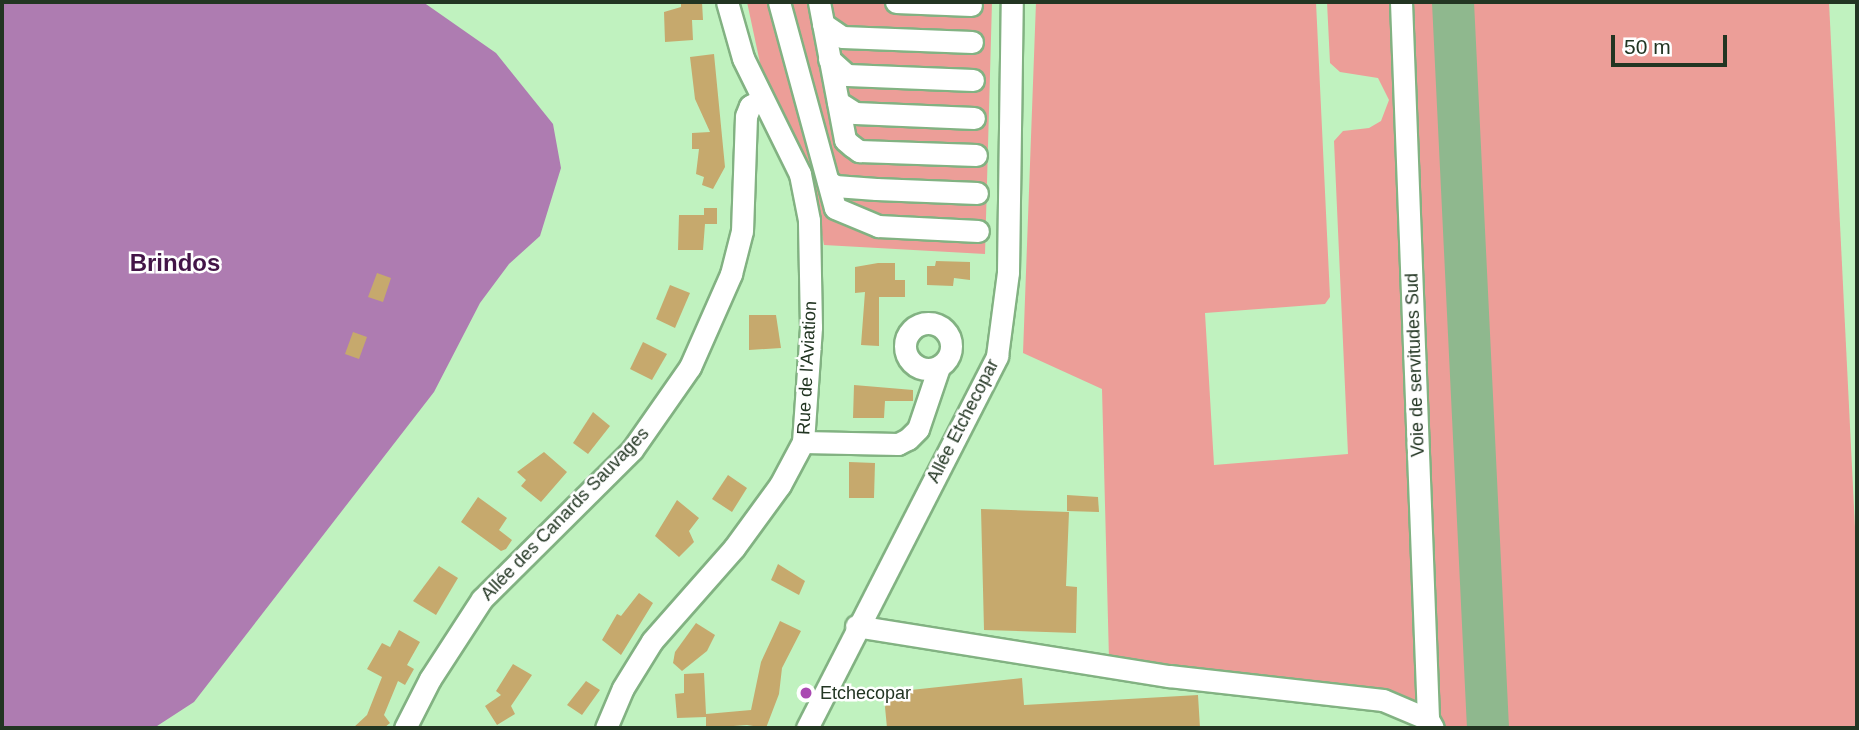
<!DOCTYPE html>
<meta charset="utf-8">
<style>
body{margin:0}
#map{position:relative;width:1859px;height:730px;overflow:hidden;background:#c0f2bf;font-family:Arial,sans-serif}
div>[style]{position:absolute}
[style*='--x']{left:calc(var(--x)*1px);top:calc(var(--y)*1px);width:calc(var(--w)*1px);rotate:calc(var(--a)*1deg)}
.green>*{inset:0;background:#ec9e98}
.water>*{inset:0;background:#ae7cb1}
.taxiway>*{height:42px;margin:-21px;padding:0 21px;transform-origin:21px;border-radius:21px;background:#8fb88e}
.building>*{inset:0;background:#c6a96d}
.roads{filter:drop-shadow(2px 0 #82b282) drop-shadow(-2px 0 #82b282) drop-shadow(0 2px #82b282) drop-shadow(0 -2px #82b282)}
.minor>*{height:21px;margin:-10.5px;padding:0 10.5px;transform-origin:10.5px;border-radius:10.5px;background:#fff}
.minor>.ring{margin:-10.5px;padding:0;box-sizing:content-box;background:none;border:21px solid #fff;border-radius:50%}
.dots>*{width:19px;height:19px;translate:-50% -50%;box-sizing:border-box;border:4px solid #fff;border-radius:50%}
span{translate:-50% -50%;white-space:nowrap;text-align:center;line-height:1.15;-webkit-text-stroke:5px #fff;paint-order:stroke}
.street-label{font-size:18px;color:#223522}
.poi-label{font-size:18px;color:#223522}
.left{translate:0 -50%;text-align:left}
.district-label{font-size:24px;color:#431547;font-weight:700}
.frame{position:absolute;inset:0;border:4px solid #223522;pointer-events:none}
.scale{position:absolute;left:1611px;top:35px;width:116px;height:32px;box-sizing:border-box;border:4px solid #223522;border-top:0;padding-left:9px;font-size:21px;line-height:24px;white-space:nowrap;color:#223522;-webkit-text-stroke:5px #fff;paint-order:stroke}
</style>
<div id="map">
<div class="green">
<div style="clip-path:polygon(747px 2px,992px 2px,985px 254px,824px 245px,810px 170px,763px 77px)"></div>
<div style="clip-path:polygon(1036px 2px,1316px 2px,1330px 297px,1325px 304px,1205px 313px,1214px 465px,1348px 454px,1334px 141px,1343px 131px,1369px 128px,1381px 121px,1389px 100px,1378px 78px,1340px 72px,1330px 63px,1327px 2px,1397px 2px,1424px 696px,1415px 705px,1109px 659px,1102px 389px,1023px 353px)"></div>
<div style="clip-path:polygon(1405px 2px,1445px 2px,1480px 728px,1437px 728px)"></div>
<div style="clip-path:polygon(1461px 2px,1829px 2px,1857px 568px,1857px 728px,1496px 728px)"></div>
</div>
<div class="water">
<div style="clip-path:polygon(2px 2px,423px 2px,496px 53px,553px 124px,561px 168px,540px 236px,509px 264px,480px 303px,434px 392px,194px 702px,154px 728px,2px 728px)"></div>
</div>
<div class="taxiway">
<div style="--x:1453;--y:2;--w:727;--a:87.24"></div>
</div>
<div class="building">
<div style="clip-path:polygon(681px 2px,702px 2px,703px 20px,692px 20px,693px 40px,665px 42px,664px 12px,681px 7px)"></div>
<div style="clip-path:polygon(714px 54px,725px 167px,713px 189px,702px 185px,704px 177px,696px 174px,699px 149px,692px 149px,692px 133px,710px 132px,695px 99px,690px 57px)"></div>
<div style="clip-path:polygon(704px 208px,717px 208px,717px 224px,705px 224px,703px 250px,678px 250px,679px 215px,704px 215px)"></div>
<div style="clip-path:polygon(936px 261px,970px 262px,970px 280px,954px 278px,953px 286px,927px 285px,927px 266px,935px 266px)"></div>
<div style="clip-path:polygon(878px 263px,895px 263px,895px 280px,905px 280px,905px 297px,879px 297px,879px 346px,861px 345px,865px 292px,855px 293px,855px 267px)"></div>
<div style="clip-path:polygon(377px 273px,391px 278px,383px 302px,368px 297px)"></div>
<div style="clip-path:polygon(670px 285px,690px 293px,675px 328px,656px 319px)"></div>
<div style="clip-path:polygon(749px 315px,776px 315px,781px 348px,749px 350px)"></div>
<div style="clip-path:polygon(353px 332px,367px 337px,359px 359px,345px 354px)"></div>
<div style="clip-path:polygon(643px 342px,667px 354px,652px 380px,630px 369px)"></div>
<div style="clip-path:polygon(854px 385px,913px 390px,913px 401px,885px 401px,884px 418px,853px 418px)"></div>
<div style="clip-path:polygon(593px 412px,610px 426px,588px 454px,573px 443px)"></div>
<div style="clip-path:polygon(544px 452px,567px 472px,541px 502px,521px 486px,526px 480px,517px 472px)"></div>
<div style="clip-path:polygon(849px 462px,875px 463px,874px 498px,849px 498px)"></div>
<div style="clip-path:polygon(728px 475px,747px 488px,732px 512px,712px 499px)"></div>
<div style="clip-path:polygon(1067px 495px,1098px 497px,1099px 512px,1067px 511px)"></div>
<div style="clip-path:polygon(478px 497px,507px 518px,499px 530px,512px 540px,506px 549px,501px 551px,461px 522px)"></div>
<div style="clip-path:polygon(677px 500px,699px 518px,689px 531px,694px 542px,679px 557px,655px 536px)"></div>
<div style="clip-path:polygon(981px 509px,1069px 512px,1066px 586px,1077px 587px,1076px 633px,984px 630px)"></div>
<div style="clip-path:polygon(778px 564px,805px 581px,799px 595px,771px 580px)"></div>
<div style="clip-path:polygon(439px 566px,458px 578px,436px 615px,413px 601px)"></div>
<div style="clip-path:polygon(639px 593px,653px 603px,621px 655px,602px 640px,617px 614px,621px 616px)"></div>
<div style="clip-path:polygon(780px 621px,801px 631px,782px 668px,779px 694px,766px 728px,747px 725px,706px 728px,706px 717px,677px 718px,675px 694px,684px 693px,684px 674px,704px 673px,706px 714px,751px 710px,761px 662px)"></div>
<div style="clip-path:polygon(696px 623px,715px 635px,707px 651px,682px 671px,673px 663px,675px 652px)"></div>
<div style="clip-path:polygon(399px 630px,420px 642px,407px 665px,414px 669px,405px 685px,398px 681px,384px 715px,390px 723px,384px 728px,353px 728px,367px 715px,382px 677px,367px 669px,382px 643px,390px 647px)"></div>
<div style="clip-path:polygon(513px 664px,532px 675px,511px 706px,515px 714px,497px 725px,485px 706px,501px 695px,496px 691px)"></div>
<div style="clip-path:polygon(1022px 678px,1024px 705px,1198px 695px,1200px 728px,887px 728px,885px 707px,892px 692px)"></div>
<div style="clip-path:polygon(586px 681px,600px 690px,582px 715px,567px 705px)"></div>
</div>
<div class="roads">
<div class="minor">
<div style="--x:779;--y:2;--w:213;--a:74.8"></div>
<div style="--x:835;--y:208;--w:47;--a:22.7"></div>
<div style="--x:878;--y:226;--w:100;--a:2.9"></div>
<div style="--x:819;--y:2;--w:140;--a:79.3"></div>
<div style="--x:845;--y:140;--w:9;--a:41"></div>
<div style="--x:852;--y:146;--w:9;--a:36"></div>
<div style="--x:859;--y:151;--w:117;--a:2"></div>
<div style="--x:896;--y:2;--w:75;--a:2.3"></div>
<div style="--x:1401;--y:2;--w:718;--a:87.84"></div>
<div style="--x:1428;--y:719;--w:10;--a:61"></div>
<div style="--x:823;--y:24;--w:23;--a:34"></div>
<div style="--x:842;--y:37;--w:130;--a:2.2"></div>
<div style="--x:829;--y:59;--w:24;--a:42"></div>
<div style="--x:847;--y:75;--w:126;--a:2.3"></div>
<div style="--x:838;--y:102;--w:20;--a:33"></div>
<div style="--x:855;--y:113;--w:119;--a:2.4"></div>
<div style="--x:828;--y:181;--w:9;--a:36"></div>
<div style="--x:835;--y:186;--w:41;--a:4.2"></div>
<div style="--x:876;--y:189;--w:101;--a:2.3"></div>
<div class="ring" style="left:905px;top:323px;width:25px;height:25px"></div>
<div style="--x:803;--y:442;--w:95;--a:1.2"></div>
<div style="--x:898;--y:444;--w:11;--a:-27"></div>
<div style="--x:908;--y:439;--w:14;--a:-45"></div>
<div style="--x:918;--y:429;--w:65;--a:-71.3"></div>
<div style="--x:856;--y:626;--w:317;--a:9.1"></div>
<div style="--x:1169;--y:676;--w:215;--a:6.4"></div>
<div style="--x:1383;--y:700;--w:49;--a:22.9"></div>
<div style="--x:405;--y:728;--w:55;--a:-63"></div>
<div style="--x:430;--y:679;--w:95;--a:-57"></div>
<div style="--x:482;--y:599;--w:211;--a:-44.8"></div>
<div style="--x:632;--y:450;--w:101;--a:-55.1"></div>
<div style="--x:690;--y:367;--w:102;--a:-66.2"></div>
<div style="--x:731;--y:274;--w:44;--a:-75.7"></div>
<div style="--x:742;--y:231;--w:115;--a:-88"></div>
<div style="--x:746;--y:116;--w:11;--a:-68"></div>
<div style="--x:750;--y:106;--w:14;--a:-30"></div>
<div style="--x:606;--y:728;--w:43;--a:-67"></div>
<div style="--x:623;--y:688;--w:55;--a:-58.3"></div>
<div style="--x:652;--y:641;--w:124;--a:-48.6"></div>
<div style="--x:734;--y:548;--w:78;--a:-53.9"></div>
<div style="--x:780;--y:485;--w:49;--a:-61.9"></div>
<div style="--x:803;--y:442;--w:115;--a:-86"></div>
<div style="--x:811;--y:327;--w:107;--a:-91.1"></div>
<div style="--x:809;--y:220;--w:47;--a:-101.1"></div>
<div style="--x:800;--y:174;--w:129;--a:-116.2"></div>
<div style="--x:743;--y:58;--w:58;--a:-105.9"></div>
<div style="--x:807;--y:728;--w:418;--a:-62.9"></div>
<div style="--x:997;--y:356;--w:85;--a:-82.5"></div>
<div style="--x:1008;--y:272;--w:270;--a:-89.2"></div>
</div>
</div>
<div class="dots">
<div style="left:806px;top:693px;background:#aa49b2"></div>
</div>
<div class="street-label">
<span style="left:1415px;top:365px;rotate:-92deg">Voie de servitudes Sud</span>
<span style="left:807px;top:368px;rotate:-87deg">Rue de l'Aviation</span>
<span style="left:963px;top:421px;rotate:-63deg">Allée Etchecopar</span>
<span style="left:565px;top:514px;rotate:-46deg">Allée des Canards Sauvages</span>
</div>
<div class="poi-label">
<span class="left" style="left:820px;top:693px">Etchecopar</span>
</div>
<div class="district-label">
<span style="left:175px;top:263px">Brindos</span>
</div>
<div class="frame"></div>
<div class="scale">50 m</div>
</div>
